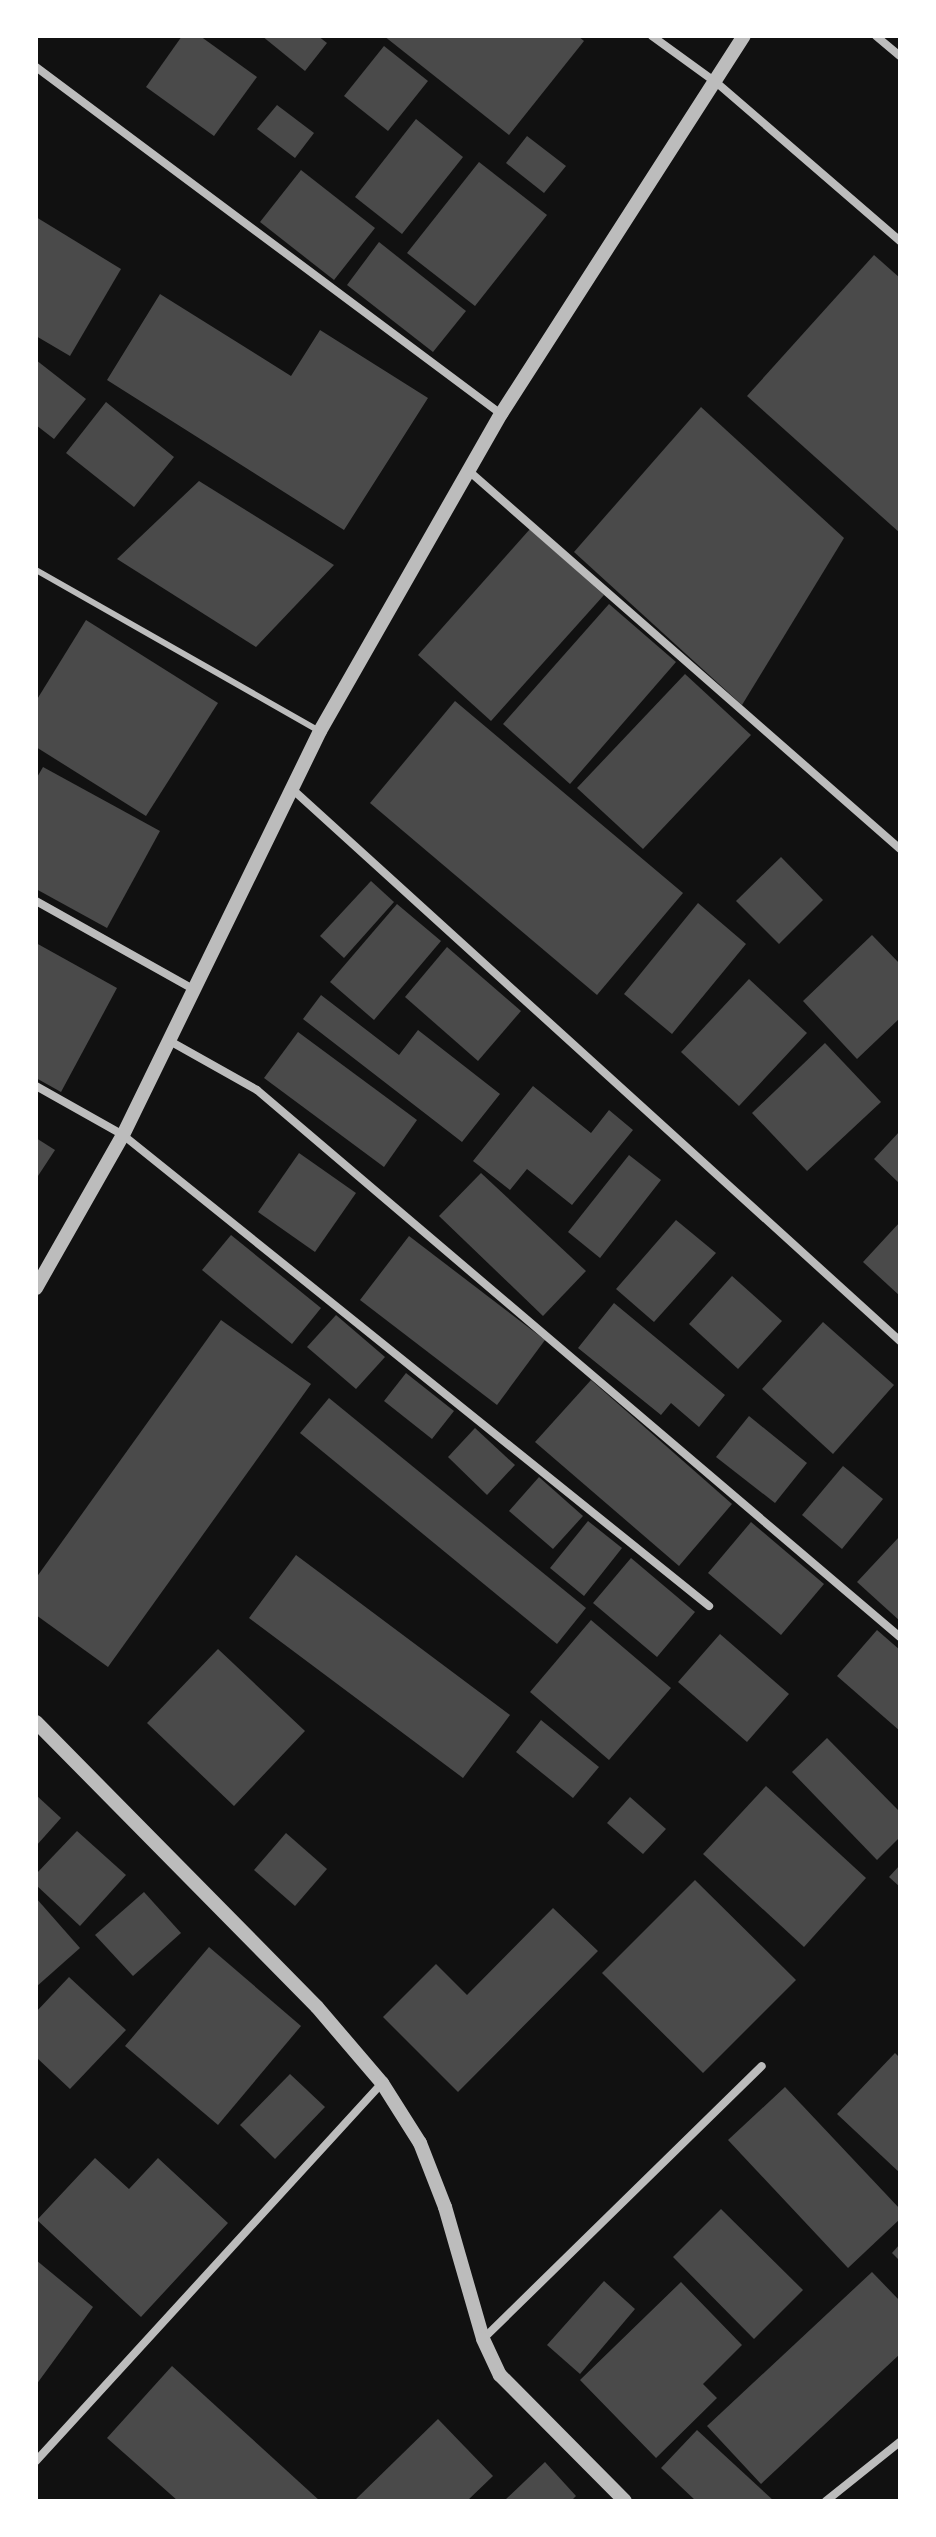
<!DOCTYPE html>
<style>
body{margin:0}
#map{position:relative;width:936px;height:2537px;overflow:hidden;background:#111;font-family:Jost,sans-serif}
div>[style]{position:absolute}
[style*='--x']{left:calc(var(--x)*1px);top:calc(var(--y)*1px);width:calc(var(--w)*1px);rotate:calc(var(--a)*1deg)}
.building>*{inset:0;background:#4a4a4a}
.service>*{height:6px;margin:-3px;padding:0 3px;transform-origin:3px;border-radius:3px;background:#bcbcbc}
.minor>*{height:8px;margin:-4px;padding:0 4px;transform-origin:4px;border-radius:4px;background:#bcbcbc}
.tertiary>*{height:14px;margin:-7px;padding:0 7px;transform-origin:7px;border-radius:7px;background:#bcbcbc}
span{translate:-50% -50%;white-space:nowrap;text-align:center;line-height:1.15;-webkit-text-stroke:6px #fff;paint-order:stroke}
.frame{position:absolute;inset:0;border:38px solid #fff;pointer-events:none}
</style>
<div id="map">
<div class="building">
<div style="clip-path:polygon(182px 36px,200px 36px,257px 77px,214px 136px,146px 87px)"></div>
<div style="clip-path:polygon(262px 36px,318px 36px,327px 43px,305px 71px)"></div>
<div style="clip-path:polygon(384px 36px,578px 36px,584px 41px,509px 135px)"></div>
<div style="clip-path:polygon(384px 46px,428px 81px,388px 131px,344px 96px)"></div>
<div style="clip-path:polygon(277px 105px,314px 133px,295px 158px,257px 129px)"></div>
<div style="clip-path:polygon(416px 119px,463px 157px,402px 234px,355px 197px)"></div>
<div style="clip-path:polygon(527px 136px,566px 166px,544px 193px,506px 163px)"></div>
<div style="clip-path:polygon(479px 162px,547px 215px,475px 306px,407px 253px)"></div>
<div style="clip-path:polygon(301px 170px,375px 228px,334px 280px,260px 222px)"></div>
<div style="clip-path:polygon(36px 217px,121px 269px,70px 356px,36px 336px)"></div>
<div style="clip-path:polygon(379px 242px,466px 311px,433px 352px,347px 285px)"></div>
<div style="clip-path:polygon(874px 255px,900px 278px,900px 533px,747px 396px)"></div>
<div style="clip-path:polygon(160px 294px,291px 376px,320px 330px,428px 398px,344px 530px,107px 380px)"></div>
<div style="clip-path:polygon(36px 360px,86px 399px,54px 439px,36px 425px)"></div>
<div style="clip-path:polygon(106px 402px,174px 457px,134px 507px,66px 453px)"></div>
<div style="clip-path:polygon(701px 407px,844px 538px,742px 705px,574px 552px)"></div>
<div style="clip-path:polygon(199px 481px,334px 565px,256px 647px,117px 559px)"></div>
<div style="clip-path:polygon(530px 529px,604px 595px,491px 721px,418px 655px)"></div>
<div style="clip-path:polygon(609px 604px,676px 662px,570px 784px,503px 724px)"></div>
<div style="clip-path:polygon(86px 620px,218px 703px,146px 816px,36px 747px,36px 701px)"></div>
<div style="clip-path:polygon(685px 674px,751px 735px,643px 849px,577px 788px)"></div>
<div style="clip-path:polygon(455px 701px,683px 893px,597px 995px,370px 803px)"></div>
<div style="clip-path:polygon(43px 767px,160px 831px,107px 928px,36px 889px,36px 779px)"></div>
<div style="clip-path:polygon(781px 857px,823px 900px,779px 944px,736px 901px)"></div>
<div style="clip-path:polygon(371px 881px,394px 902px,344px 958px,320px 936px)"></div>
<div style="clip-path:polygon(698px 903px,746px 944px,672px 1034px,624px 994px)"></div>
<div style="clip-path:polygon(397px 904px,441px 941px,374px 1020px,330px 982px)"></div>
<div style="clip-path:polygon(872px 935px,900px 964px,900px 1018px,857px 1059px,803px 1001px)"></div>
<div style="clip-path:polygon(36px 943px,117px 988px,61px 1092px,36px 1078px)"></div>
<div style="clip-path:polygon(447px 947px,521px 1011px,478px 1061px,405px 997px)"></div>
<div style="clip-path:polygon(749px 979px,807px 1033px,739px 1106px,681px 1052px)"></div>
<div style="clip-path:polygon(321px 995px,399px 1055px,418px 1030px,500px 1094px,462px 1142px,303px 1019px)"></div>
<div style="clip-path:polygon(298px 1032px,417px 1120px,384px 1167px,264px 1078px)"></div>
<div style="clip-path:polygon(825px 1043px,881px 1102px,807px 1171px,752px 1113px)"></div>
<div style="clip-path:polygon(533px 1086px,591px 1133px,609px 1110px,633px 1130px,572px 1205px,527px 1169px,510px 1190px,473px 1161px)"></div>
<div style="clip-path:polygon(900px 1131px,900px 1184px,874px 1159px)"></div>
<div style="clip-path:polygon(36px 1138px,55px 1150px,36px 1179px)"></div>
<div style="clip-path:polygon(299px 1153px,356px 1193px,315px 1252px,258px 1212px)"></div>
<div style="clip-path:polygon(629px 1155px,661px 1180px,600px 1258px,568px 1232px)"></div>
<div style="clip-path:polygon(481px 1173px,586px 1271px,543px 1316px,439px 1216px)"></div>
<div style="clip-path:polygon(676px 1220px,716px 1253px,654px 1322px,616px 1289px)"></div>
<div style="clip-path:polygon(900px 1222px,900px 1296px,863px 1262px)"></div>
<div style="clip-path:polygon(231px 1235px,321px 1308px,292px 1344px,202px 1270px)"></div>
<div style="clip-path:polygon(409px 1236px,545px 1340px,497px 1405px,360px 1300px)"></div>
<div style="clip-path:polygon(732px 1276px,782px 1321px,738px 1369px,689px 1324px)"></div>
<div style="clip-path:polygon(614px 1303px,725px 1395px,699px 1427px,671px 1403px,661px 1415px,578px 1348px)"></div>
<div style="clip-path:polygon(336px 1315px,385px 1357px,356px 1389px,307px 1347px)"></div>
<div style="clip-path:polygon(221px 1320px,311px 1384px,108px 1667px,36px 1615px,36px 1578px)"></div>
<div style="clip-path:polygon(823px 1322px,894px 1385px,833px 1454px,762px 1389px)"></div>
<div style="clip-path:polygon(406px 1373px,454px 1411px,432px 1439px,384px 1401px)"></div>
<div style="clip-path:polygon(591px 1380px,732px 1504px,679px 1566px,535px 1442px)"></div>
<div style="clip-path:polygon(329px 1398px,586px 1608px,557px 1644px,300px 1433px)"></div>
<div style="clip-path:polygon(749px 1416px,807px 1463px,775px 1503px,716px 1457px)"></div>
<div style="clip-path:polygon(475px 1428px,515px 1465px,487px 1495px,448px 1457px)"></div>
<div style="clip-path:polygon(843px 1466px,883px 1499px,842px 1549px,802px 1515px)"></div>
<div style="clip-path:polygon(539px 1477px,583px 1516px,553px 1549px,509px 1511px)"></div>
<div style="clip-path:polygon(588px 1521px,622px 1548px,584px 1596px,550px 1568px)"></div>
<div style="clip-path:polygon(751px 1522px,824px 1584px,781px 1635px,708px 1573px)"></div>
<div style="clip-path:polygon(900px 1536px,900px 1621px,857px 1582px)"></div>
<div style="clip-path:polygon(296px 1555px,510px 1715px,463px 1778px,249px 1618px)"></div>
<div style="clip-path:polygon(631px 1558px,695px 1612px,657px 1657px,593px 1603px)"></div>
<div style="clip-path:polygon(591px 1620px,671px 1688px,609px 1760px,530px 1692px)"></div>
<div style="clip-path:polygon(877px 1630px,900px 1650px,900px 1731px,837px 1676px)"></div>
<div style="clip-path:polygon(720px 1634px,789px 1694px,747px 1742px,678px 1682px)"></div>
<div style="clip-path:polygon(218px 1649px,305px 1731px,234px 1806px,147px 1723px)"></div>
<div style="clip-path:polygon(541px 1720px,599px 1767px,573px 1798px,516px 1752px)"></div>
<div style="clip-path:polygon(827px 1738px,900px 1812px,900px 1837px,877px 1860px,792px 1772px)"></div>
<div style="clip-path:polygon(766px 1786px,866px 1878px,804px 1947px,703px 1854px)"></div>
<div style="clip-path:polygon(36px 1795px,61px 1818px,36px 1846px)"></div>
<div style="clip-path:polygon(630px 1797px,666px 1829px,643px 1854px,607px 1823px)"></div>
<div style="clip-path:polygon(77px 1831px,126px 1875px,80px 1926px,36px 1885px,36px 1874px)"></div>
<div style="clip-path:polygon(286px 1833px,327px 1869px,295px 1906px,254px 1870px)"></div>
<div style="clip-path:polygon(900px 1865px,900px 1887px,889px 1877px)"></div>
<div style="clip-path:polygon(695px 1880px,796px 1980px,703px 2073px,602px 1973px)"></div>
<div style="clip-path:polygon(144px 1892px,181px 1933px,133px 1976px,95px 1935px)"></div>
<div style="clip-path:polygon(36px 1898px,80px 1948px,36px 1987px)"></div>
<div style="clip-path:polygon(553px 1908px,598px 1951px,458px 2092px,383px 2017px,436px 1964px,467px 1995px)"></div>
<div style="clip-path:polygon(209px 1947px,301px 2026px,218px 2125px,125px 2046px)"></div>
<div style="clip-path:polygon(69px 1977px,126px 2030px,70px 2089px,36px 2057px,36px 2012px)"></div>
<div style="clip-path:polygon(895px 2053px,900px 2058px,900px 2173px,837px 2114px)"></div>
<div style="clip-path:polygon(290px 2074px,325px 2107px,275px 2159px,240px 2125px)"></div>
<div style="clip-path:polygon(785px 2087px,900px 2209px,900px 2219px,848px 2268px,728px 2140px)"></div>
<div style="clip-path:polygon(95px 2158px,129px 2189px,158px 2158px,228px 2223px,141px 2317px,37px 2220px)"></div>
<div style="clip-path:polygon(721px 2209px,803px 2290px,754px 2339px,673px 2257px)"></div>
<div style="clip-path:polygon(900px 2244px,900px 2261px,892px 2253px)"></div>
<div style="clip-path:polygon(36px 2260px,93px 2307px,36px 2385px)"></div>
<div style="clip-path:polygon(872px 2272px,900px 2301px,900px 2354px,761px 2484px,707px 2426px)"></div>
<div style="clip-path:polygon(604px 2281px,635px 2309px,580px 2374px,547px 2345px)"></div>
<div style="clip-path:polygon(681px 2282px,742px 2345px,703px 2384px,717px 2398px,656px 2458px,580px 2380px)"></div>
<div style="clip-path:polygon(172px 2366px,320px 2501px,178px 2501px,107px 2438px)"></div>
<div style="clip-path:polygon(438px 2419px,493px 2476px,467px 2501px,354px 2501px)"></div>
<div style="clip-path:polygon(697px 2430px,774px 2501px,696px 2501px,661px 2468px)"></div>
<div style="clip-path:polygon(545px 2462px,576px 2496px,571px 2501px,504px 2501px)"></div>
</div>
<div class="service">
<div style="--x:36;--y:570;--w:324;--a:29.6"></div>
</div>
<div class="minor">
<div style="--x:652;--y:36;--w:80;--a:35.9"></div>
<div style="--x:717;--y:83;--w:242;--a:40.8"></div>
<div style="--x:876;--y:36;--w:31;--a:40"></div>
<div style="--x:36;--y:67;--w:580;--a:36.73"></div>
<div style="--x:470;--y:472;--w:572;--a:41.24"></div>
<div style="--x:291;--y:788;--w:823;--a:42.24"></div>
<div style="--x:36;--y:901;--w:178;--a:29.3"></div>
<div style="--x:168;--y:1040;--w:102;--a:29.3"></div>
<div style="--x:257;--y:1090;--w:844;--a:40.39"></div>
<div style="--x:36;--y:1086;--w:100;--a:29.4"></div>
<div style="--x:123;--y:1135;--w:752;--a:38.79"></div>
<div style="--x:483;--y:2339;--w:390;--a:-44.4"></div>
<div style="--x:36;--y:2461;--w:512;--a:-47.53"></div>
<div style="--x:826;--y:2501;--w:95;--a:-38.6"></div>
</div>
<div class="tertiary">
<div style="--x:36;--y:1288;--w:176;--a:-60.4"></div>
<div style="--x:123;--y:1135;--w:449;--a:-64"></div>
<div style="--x:320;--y:731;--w:365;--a:-60.3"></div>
<div style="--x:501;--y:414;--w:449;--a:-57.3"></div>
<div style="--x:36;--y:1722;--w:400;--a:45.4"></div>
<div style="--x:317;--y:2007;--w:100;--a:49.5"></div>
<div style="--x:382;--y:2083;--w:71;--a:57.7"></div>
<div style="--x:420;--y:2143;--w:69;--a:68.7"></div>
<div style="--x:445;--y:2207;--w:137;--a:73.9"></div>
<div style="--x:483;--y:2339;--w:40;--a:65"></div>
<div style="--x:500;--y:2375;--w:177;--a:45.2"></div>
</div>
<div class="frame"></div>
</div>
